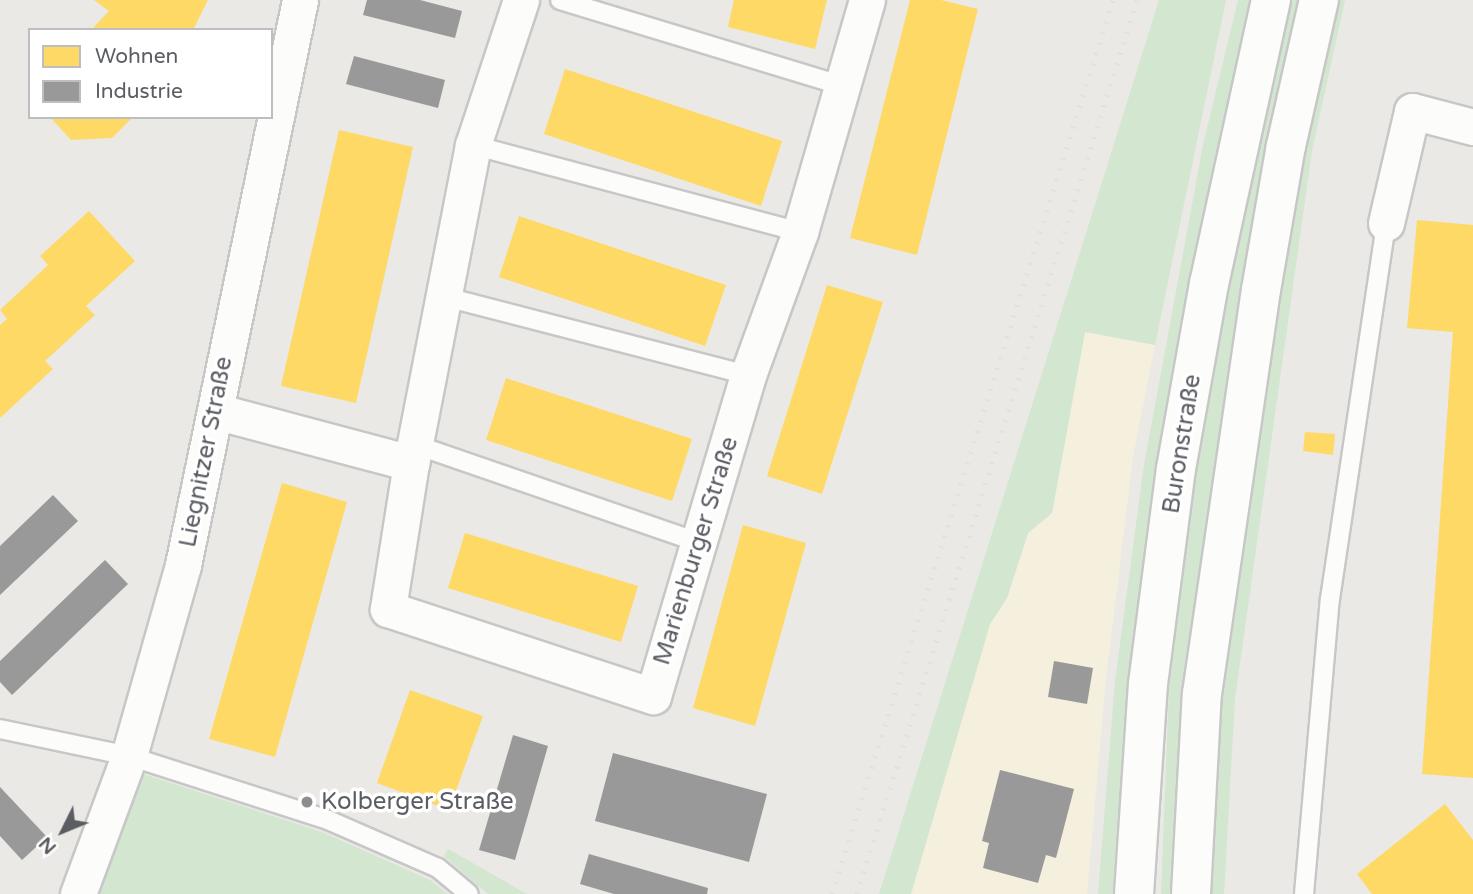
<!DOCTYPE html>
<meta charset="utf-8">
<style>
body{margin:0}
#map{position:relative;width:1473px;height:894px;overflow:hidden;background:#eae9e5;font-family:"Varela Round",sans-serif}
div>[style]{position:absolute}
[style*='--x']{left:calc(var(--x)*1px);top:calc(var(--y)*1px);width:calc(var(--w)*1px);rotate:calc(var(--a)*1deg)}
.commercial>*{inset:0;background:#f4f0dd}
.green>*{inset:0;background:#d2e6d0}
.homes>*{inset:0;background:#ffd966}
.industry>*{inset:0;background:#999}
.roads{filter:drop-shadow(2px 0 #c7c7c7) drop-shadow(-2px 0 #c7c7c7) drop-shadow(0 2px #c7c7c7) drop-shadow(0 -2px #c7c7c7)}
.service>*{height:18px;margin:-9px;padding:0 9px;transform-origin:9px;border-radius:9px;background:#fcfcfb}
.minor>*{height:35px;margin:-17.5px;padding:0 17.5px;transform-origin:17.5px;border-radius:17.5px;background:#fcfcfb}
.tertiary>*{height:38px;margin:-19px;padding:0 19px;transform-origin:19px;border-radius:19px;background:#fcfcfb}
.rail>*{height:5px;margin-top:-2.5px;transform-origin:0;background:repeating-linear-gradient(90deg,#e2e1e1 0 2px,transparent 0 11px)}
.dots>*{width:19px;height:19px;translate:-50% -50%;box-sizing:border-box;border:4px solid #fff;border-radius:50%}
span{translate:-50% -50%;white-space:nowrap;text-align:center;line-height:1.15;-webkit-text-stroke:7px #fff;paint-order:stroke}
.street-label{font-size:24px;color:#5a5d62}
.poi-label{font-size:24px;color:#5a5d62}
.left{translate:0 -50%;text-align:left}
.legend{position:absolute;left:28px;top:28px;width:245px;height:91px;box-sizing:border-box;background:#fff;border:2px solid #bdbec0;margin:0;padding:9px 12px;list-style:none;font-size:21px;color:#5a5d62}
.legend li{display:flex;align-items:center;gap:14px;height:35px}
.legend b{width:35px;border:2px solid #bdbec0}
.north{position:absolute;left:28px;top:796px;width:70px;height:70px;-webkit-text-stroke:5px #fff;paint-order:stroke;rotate:227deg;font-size:19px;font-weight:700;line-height:28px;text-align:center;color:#5a5d62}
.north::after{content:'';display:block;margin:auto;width:24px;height:32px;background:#5a5d62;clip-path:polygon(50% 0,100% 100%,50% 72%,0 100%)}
</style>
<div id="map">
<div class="commercial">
<div style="clip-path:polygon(1085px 331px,1155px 345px,1133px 457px,1106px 679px,1087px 894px,911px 894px,990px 624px,1007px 598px,1028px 533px,1052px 513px)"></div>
</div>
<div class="green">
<div style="clip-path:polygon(1159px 0,1226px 0,1155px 345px,1085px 332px,1052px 513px,1028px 533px,1007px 598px,990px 624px,911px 894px,879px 894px)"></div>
<div style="clip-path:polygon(1238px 0,1252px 0,1217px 148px,1157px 467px,1128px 684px,1113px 894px,1098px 894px,1115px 681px,1144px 465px,1203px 145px)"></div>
<div style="clip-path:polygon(1285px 0,1304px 0,1174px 894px,1161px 894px,1169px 688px,1194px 471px,1226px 284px)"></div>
<div style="clip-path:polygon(1334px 0,1345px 0,1312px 151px,1235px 699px,1224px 894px,1206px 894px,1217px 702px,1274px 295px)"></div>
<div style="clip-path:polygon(143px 774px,322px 832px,430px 880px,448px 894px,94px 894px)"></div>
<div style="clip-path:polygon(448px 849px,527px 894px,488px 894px,444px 856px)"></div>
</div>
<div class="homes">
<div style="clip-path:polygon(94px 0,208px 0,193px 30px,91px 30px,109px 11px)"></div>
<div style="clip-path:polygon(734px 0,827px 0,815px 49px,728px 27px)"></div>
<div style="clip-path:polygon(910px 0,941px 0,978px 9px,917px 255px,850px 238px)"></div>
<div style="clip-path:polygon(565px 69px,782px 141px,761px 206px,544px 134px)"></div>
<div style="clip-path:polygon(50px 117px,133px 117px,112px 138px,71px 140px)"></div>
<div style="clip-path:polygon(339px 130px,413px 147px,356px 403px,281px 386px)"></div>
<div style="clip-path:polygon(89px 211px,135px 261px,86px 306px,95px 315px,45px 361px,53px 369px,0 418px,0 325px,7px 319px,0 310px,48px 265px,40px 256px)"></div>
<div style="clip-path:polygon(519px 216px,726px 285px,705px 346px,499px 277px)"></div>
<div style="clip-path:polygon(1417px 220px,1473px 225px,1473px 778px,1422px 774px,1453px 332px,1407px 328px)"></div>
<div style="clip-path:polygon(827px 285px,883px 302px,822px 494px,767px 476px)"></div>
<div style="clip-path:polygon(506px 378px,692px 439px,672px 501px,486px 440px)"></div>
<div style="clip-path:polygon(1305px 432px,1335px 434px,1333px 455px,1303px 451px)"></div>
<div style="clip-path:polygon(282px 483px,347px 502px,275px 757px,209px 739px)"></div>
<div style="clip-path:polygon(743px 525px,806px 543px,755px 726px,693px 708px)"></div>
<div style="clip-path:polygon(465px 533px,638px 586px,621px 642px,448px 588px)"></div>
<div style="clip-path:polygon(410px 690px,483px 716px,449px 810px,377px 783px)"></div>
<div style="clip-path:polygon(1445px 804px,1473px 840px,1473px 894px,1372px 894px,1357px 874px)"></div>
</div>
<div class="industry">
<div style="clip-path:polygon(367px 0,420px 0,462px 11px,455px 38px,363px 15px)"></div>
<div style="clip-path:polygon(354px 56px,445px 80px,438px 108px,346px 84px)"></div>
<div style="clip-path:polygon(53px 495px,78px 521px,0 595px,0 546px)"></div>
<div style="clip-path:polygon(105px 560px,128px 584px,12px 695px,0 682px,0 661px)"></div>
<div style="clip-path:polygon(1054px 661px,1093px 668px,1087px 704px,1048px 697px)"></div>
<div style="clip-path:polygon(513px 735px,548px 746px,515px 860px,479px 850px)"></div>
<div style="clip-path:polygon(613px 753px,767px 794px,749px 862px,595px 821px)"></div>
<div style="clip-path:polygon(1000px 770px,1074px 789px,1056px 858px,1046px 855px,1038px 883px,983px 868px,989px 843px,982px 841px)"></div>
<div style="clip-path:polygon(0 787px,47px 837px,22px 860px,0 836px)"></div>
<div style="clip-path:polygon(589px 854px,708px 888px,707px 894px,614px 894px,580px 884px)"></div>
</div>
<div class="roads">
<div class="service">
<div style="--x:560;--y:0;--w:296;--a:16.9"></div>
<div style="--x:473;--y:145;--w:338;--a:14.9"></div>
<div style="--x:446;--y:297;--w:312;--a:14.5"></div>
<div style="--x:416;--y:445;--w:298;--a:19"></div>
<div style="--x:0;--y:729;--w:132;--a:11.8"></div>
<div style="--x:129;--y:756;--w:209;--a:17.8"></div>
<div style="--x:328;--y:820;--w:120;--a:23.6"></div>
<div style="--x:438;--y:868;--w:40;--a:40"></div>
<div style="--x:1304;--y:894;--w:296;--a:-85"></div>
<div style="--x:1330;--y:599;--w:380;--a:-81.5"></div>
</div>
<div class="minor">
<div style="--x:521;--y:0;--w:153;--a:108.3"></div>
<div style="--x:473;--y:145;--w:324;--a:101"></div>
<div style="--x:411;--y:463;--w:148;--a:99"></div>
<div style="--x:388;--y:609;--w:279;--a:18.2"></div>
<div style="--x:653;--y:696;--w:335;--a:-73.5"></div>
<div style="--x:748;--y:375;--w:152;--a:-70"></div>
<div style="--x:800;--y:232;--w:241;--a:-73.9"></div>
<div style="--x:1386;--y:223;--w:115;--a:-76.9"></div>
<div style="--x:1412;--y:111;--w:63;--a:14.7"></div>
<div style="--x:215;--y:411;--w:203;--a:14.9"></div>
<div style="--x:78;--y:894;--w:147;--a:-69.7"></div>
<div style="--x:129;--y:756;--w:198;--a:-74.2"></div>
<div style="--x:183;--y:565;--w:577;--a:-78.3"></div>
</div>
<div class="tertiary">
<div style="--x:1134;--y:894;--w:210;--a:-86.2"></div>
<div style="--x:1148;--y:684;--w:217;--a:-82.6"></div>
<div style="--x:1176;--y:469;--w:188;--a:-79.9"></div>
<div style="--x:1209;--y:284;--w:291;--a:-77.7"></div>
<div style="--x:1191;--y:894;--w:200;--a:-86.9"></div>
<div style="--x:1202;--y:694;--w:408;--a:-81.7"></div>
<div style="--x:1261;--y:290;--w:146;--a:-80.2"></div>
<div style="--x:1286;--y:146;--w:150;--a:-77.3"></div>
</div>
</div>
<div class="rail">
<div style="--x:832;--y:894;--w:937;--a:-72.55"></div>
<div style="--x:857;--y:894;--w:937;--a:-72.61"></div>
</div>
<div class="dots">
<div style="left:307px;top:802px;background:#8c8e90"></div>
</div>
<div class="street-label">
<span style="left:1182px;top:444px;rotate:-81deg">Buronstraße</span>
<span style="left:206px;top:452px;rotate:-79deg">Liegnitzer Straße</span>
<span style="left:696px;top:551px;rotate:-73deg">Marienburger Straße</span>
</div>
<div class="poi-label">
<span class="left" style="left:321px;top:802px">Kolberger Straße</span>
</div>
<ul class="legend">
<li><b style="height:19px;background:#ffd966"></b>Wohnen</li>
<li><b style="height:19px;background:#999"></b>Industrie</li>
</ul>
<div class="north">N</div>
</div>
